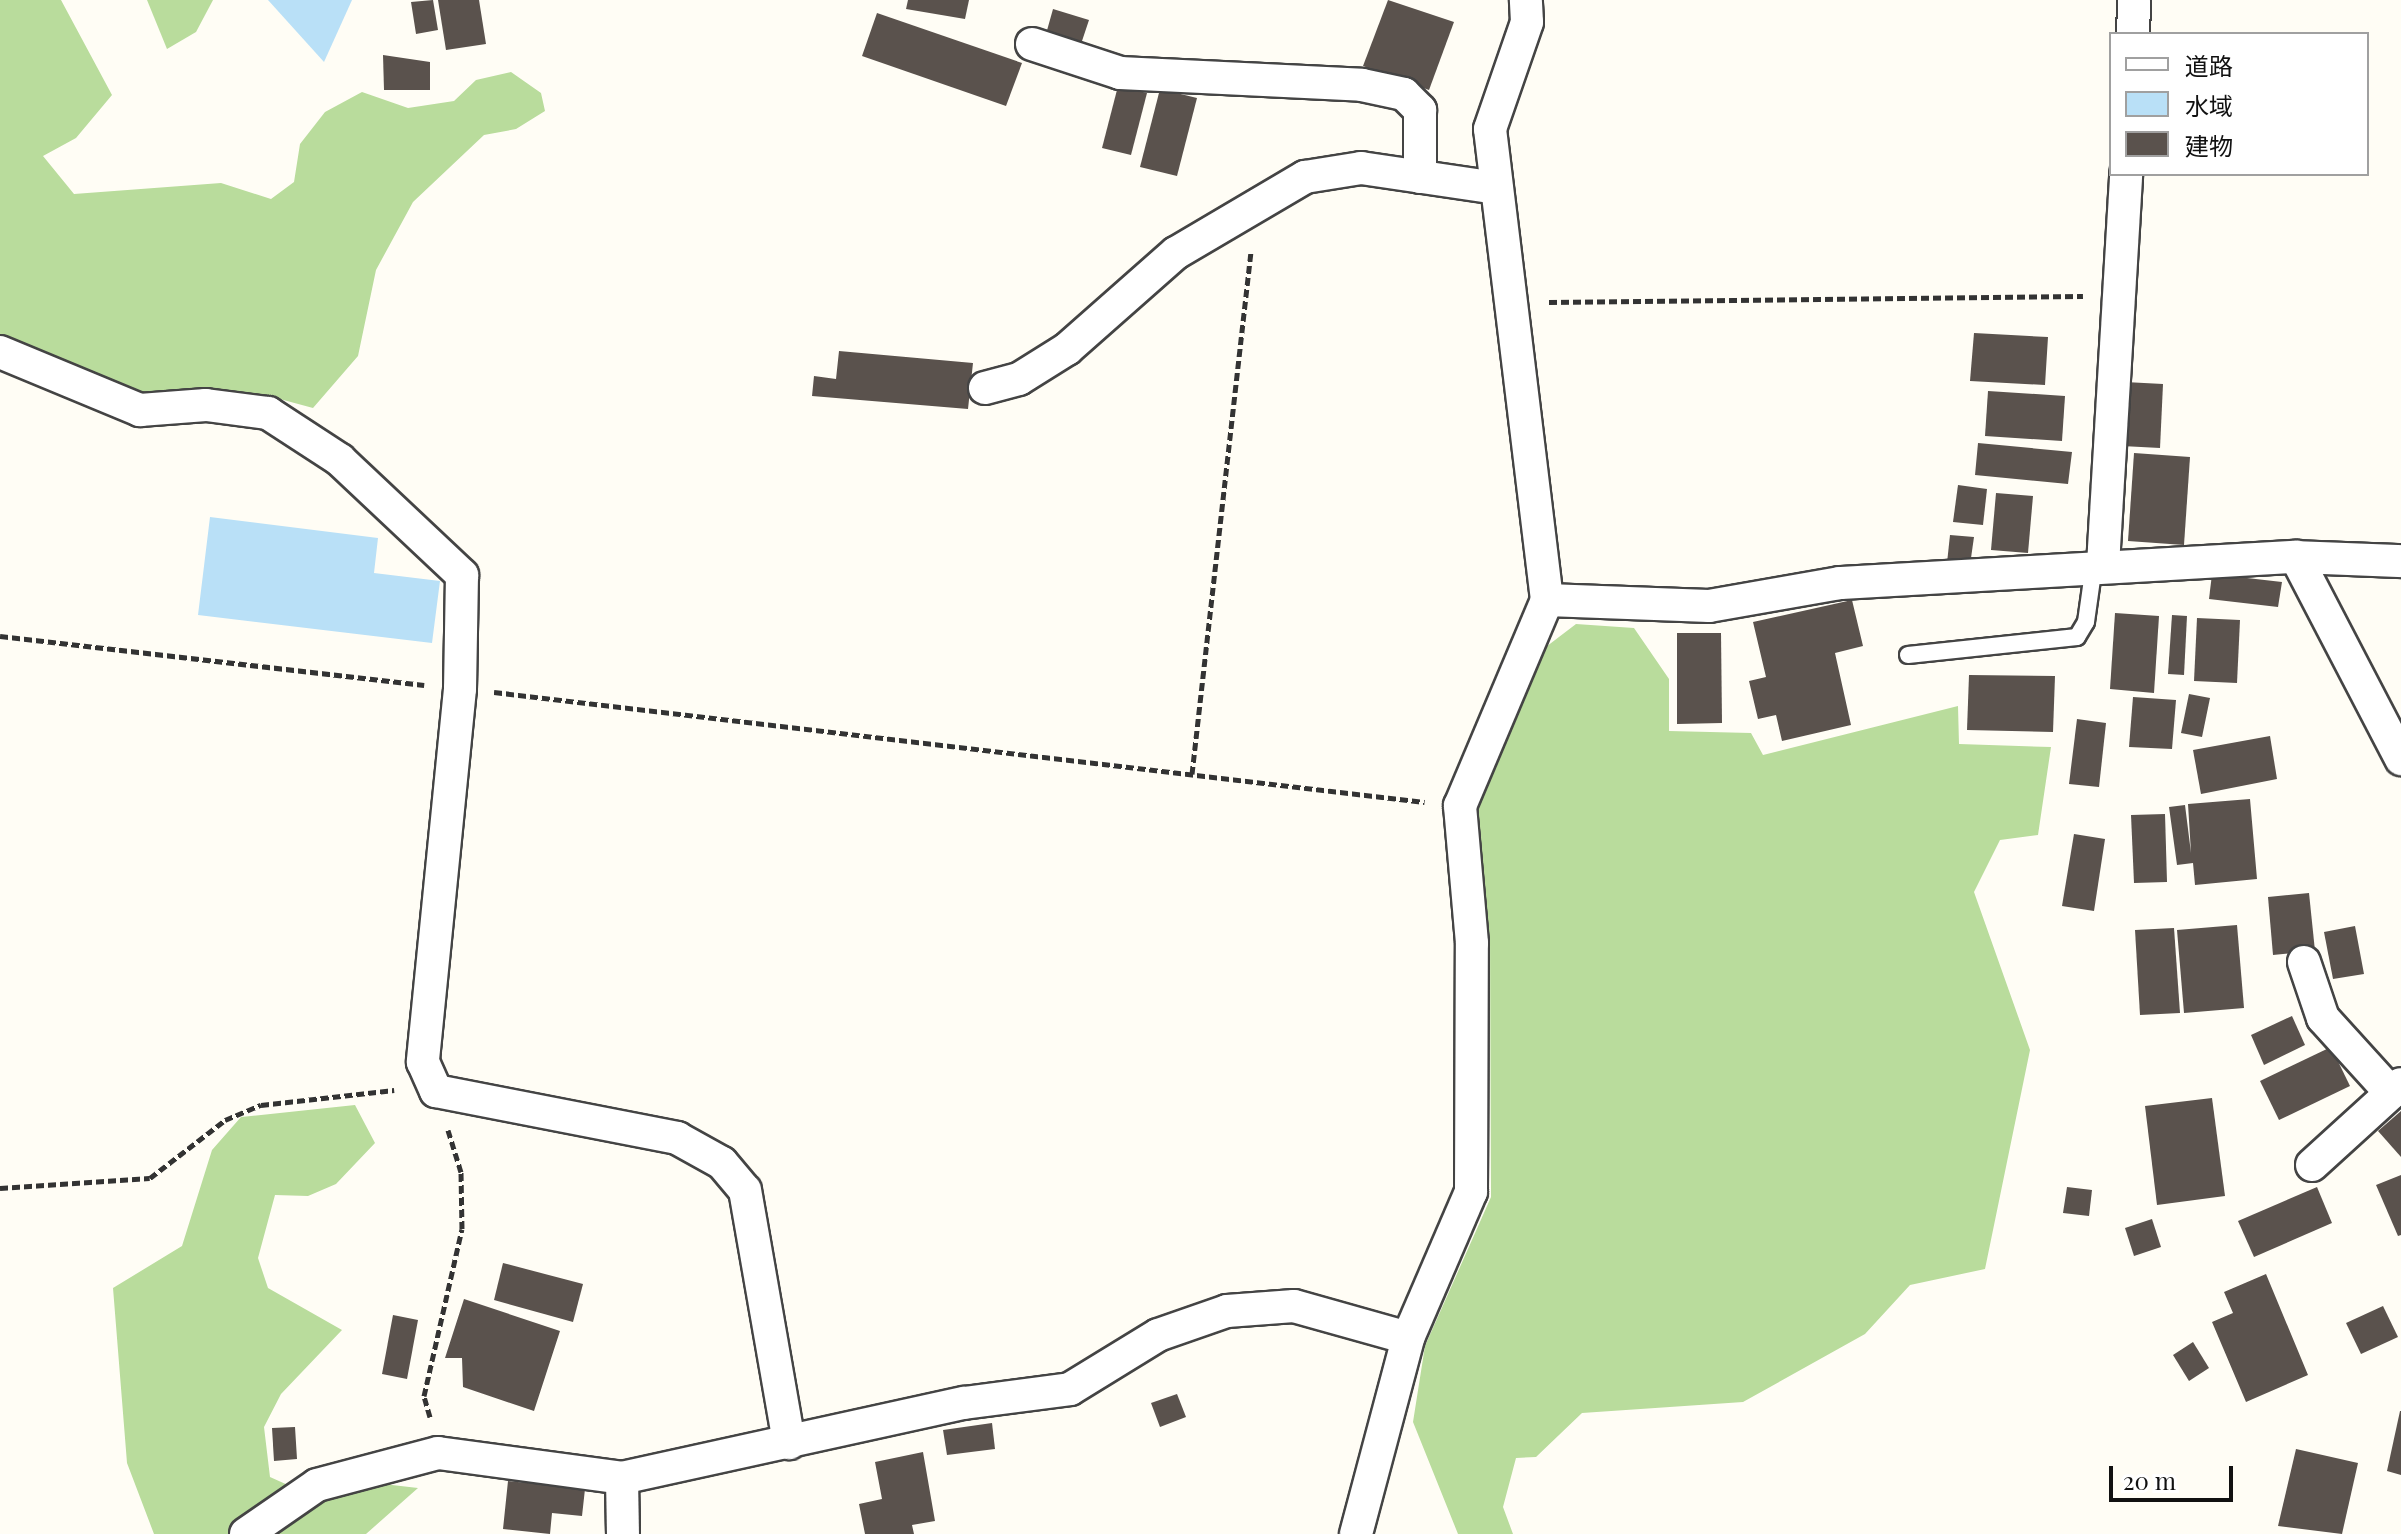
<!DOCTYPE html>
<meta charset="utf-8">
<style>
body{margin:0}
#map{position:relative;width:2401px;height:1534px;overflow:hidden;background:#fffdf5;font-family:"Playfair Display","Noto Sans JP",serif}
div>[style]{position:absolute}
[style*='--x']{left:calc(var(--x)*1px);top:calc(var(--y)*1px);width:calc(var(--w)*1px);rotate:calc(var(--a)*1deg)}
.forest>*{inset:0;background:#b9dc9c}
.water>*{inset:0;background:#b9e0f7}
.building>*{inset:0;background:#5a524d}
.path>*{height:5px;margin-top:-2.5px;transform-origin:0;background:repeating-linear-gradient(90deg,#333 0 8px,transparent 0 12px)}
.roads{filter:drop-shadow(2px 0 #444) drop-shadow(-2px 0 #444) drop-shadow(0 2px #444) drop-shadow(0 -2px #444)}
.lane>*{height:16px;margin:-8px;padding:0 8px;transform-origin:8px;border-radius:8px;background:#fff}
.street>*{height:32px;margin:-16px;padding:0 16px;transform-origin:16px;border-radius:16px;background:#fff}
span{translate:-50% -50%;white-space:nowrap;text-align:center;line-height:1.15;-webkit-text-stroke:8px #fff;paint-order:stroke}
.legend{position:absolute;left:2109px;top:32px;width:260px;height:144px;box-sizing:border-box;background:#fff;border:2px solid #a0a0a0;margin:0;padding:10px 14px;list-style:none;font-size:24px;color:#111}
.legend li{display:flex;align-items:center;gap:16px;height:40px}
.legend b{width:40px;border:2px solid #a0a0a0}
.scale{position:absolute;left:2109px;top:1466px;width:124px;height:36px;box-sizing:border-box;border:4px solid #111;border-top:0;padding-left:10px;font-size:24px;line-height:28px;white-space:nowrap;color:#111;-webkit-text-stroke:6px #fff;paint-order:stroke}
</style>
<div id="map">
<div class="forest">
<div style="clip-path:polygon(0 0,61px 0,112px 95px,76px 138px,43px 156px,74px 194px,221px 183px,271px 199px,294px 182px,300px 144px,325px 112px,362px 92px,408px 108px,454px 101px,476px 80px,511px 72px,541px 93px,545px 111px,516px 129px,484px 135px,413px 202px,376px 270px,358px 356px,313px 408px,265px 395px,133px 394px,58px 368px,0 334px)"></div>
<div style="clip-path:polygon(147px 0,213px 0,196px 32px,167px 49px)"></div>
<div style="clip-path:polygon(1576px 624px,1634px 628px,1669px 679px,1669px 731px,1751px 733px,1763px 755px,1958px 706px,1959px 744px,2051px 747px,2038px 835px,2000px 840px,1974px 892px,2030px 1050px,1985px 1269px,1910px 1285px,1865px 1334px,1743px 1402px,1582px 1413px,1536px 1457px,1516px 1458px,1503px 1507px,1513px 1534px,1458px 1534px,1413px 1422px,1425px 1346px,1491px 1197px,1490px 939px,1474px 811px,1538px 653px)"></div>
<div style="clip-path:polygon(355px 1105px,375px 1143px,336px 1184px,308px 1196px,275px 1195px,258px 1258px,268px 1288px,342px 1330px,281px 1394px,264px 1427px,270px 1477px,319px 1499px,366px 1482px,418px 1488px,366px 1534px,154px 1534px,127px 1463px,113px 1288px,182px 1246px,212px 1150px,241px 1117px)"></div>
</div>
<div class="water">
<div style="clip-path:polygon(268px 0,352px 0,324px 62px)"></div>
<div style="clip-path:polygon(210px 517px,378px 538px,374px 573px,440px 581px,432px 643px,198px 615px)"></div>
</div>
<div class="building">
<div style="clip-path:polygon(433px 0,438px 30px,416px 34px,411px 2px)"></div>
<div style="clip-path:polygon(438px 0,479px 0,486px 44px,446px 50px)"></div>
<div style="clip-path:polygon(908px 0,969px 0,965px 19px,906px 9px)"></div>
<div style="clip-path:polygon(1388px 0,1454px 22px,1429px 90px,1363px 66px)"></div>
<div style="clip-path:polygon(1053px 9px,1089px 20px,1081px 44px,1046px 34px)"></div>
<div style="clip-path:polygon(877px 13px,1022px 63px,1006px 106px,862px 56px)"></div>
<div style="clip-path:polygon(383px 55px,430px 62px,430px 90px,384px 90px)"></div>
<div style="clip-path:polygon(1118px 86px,1147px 93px,1131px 155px,1102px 148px)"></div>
<div style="clip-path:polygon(1160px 89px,1197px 98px,1177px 176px,1140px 167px)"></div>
<div style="clip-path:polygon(1974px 333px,2048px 337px,2045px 385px,1970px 381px)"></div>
<div style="clip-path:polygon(839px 351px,973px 363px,968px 409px,812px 396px,814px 376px,836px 379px)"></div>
<div style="clip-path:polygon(2125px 382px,2163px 384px,2160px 448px,2122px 446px)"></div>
<div style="clip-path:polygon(1988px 391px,2065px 396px,2062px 441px,1985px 436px)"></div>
<div style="clip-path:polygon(1978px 443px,2072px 452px,2068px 484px,1975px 475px)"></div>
<div style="clip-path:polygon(2134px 453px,2190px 457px,2184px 545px,2128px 541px)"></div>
<div style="clip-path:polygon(1958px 485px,1987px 489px,1983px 525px,1953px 522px)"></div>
<div style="clip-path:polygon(1996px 493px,2033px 496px,2028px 553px,1991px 550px)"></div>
<div style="clip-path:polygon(1950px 535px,1974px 537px,1970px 565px,1947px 563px)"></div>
<div style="clip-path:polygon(2212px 574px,2282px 582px,2278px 607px,2209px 599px)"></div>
<div style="clip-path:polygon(1852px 600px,1863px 646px,1835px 653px,1851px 725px,1782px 741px,1776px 715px,1758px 719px,1749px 681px,1766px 677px,1753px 622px)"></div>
<div style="clip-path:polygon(2115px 613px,2159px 616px,2154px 693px,2110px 689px)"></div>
<div style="clip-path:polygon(2172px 615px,2187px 616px,2184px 675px,2168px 674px)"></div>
<div style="clip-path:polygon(2197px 618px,2240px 620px,2237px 683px,2194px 681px)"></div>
<div style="clip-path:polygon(1677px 633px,1721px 633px,1722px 723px,1677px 724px)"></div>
<div style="clip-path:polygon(1969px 675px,2055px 676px,2053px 732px,1967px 730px)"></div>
<div style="clip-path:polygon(2189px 694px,2210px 698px,2202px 737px,2181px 733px)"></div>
<div style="clip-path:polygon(2133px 697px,2176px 700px,2172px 749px,2129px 747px)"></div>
<div style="clip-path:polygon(2077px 719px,2106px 723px,2099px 787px,2069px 784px)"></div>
<div style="clip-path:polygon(2270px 736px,2277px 779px,2201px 794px,2193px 750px)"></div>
<div style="clip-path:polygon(2250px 799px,2257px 879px,2195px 885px,2193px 863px,2177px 865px,2169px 807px,2185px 805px,2191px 853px,2188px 804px)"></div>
<div style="clip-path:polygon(2165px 814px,2167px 882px,2134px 883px,2131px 815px)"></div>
<div style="clip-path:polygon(2074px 834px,2105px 839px,2094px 911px,2062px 906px)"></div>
<div style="clip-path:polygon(2309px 893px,2315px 951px,2273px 955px,2268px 897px)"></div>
<div style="clip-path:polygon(2237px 925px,2244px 1008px,2184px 1013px,2177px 930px)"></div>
<div style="clip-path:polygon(2355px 926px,2364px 974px,2333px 979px,2324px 932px)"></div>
<div style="clip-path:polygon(2174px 928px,2180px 1013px,2140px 1015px,2135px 930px)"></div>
<div style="clip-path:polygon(2292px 1016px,2305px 1045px,2264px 1065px,2251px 1035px)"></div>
<div style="clip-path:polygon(2331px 1047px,2350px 1086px,2279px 1120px,2260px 1081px)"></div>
<div style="clip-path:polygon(2212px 1098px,2225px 1196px,2157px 1205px,2145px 1106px)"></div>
<div style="clip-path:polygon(2401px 1111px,2401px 1157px,2378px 1131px)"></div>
<div style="clip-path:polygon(2401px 1175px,2401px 1235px,2398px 1236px,2376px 1185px)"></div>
<div style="clip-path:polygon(2067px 1187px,2092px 1190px,2089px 1216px,2063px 1213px)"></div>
<div style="clip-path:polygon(2317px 1187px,2332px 1223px,2254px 1257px,2238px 1221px)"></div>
<div style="clip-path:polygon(2152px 1219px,2161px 1247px,2134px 1256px,2125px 1228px)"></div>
<div style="clip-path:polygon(503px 1263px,583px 1284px,573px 1322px,494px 1300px)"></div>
<div style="clip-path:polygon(2266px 1274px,2308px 1375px,2246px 1402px,2212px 1322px,2233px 1313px,2224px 1292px)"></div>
<div style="clip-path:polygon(464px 1299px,560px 1331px,534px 1411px,463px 1387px,462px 1358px,445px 1358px)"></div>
<div style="clip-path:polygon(2383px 1306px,2398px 1337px,2361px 1354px,2346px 1323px)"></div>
<div style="clip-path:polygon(393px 1315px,418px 1320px,407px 1379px,382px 1374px)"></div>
<div style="clip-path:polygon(2193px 1342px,2209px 1368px,2189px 1381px,2173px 1355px)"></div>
<div style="clip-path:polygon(1177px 1394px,1186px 1417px,1160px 1427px,1151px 1403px)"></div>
<div style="clip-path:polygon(2400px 1411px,2401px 1411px,2401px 1475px,2387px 1471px)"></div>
<div style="clip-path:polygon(992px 1423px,995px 1449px,947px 1455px,943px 1430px)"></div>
<div style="clip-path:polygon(295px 1427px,297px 1459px,274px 1461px,272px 1428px)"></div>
<div style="clip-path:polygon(2296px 1449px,2358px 1463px,2342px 1534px,2278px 1526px)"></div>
<div style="clip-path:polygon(923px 1452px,935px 1521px,912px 1525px,914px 1534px,865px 1534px,859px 1504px,882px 1499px,875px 1462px)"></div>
<div style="clip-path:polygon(508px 1481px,585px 1489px,582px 1516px,552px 1513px,550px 1534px,503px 1529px)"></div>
</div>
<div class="path">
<div style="--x:1549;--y:302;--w:534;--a:-0.64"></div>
<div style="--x:0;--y:636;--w:427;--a:6.6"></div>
<div style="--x:494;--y:692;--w:937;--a:6.74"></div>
<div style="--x:1192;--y:774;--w:526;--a:-83.56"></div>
<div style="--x:0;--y:1188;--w:150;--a:-3.8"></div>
<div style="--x:150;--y:1178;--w:95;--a:-37.7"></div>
<div style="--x:225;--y:1120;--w:39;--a:-23"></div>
<div style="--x:261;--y:1105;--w:134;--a:-6.4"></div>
<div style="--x:430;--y:1417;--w:22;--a:-106"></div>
<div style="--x:424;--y:1396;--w:171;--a:-77.2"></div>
<div style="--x:462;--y:1229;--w:57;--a:-91"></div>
<div style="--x:461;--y:1172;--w:44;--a:-107.2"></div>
</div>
<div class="roads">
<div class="lane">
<div style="--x:1908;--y:655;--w:170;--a:-6.1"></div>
<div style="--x:2077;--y:637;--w:17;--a:-59"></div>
<div style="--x:2086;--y:622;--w:58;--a:-82"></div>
</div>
<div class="street">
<div style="--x:2133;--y:34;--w:34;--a:-88"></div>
<div style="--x:1032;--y:44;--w:93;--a:18.2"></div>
<div style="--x:1120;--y:73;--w:242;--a:2.8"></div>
<div style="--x:1362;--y:85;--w:43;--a:12.1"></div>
<div style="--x:1404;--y:94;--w:23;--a:45"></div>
<div style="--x:1420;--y:110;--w:67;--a:90"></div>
<div style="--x:0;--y:352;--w:152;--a:22.5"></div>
<div style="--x:140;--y:410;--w:66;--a:-4.3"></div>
<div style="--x:206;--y:405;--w:63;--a:7.4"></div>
<div style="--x:268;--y:413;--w:86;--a:33.1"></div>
<div style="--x:340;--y:460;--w:168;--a:43.3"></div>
<div style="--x:462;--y:575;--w:114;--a:91"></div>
<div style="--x:460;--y:689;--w:375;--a:95.7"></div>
<div style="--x:423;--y:1062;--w:32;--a:66"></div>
<div style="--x:436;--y:1091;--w:246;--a:11"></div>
<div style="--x:677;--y:1138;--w:51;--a:29.1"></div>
<div style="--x:722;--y:1163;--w:35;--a:50"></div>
<div style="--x:745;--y:1190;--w:257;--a:80.1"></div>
<div style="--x:985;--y:388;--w:35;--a:-15"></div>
<div style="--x:1019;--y:379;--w:57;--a:-32"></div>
<div style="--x:1067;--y:349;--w:145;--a:-41.4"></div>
<div style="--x:1176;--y:253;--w:150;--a:-30.5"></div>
<div style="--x:1305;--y:177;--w:57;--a:-9.1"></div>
<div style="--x:1361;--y:168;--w:137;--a:8.4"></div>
<div style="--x:2296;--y:557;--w:105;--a:2.2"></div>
<div style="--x:2103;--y:565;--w:392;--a:-86.6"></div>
<div style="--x:1547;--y:600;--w:162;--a:2.1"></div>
<div style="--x:1709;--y:606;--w:133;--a:-10"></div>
<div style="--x:1840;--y:583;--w:457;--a:-3.3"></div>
<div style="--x:2296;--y:557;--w:228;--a:62.5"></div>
<div style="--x:2304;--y:962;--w:59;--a:71.3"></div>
<div style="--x:2323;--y:1018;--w:101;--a:47.8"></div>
<div style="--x:2312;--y:1165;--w:120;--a:-42.3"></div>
<div style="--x:622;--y:1478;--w:56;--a:89"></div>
<div style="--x:246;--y:1534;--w:86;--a:-34.6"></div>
<div style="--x:317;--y:1485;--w:125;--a:-14.8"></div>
<div style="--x:438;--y:1453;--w:186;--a:7.7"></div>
<div style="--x:622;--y:1478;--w:350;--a:-12.4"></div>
<div style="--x:964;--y:1403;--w:107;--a:-7.5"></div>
<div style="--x:1070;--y:1389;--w:103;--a:-31.5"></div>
<div style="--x:1158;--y:1335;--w:73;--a:-19.2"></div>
<div style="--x:1227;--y:1311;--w:67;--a:-4.3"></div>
<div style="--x:1294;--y:1306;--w:118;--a:15.7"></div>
<div style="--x:1356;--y:1534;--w:203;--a:-75.1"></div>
<div style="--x:1408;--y:1338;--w:159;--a:-66.7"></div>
<div style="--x:1471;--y:1192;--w:249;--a:-89.8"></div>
<div style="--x:1472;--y:943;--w:138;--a:-95"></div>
<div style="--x:1460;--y:806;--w:224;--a:-67.1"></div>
<div style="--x:1547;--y:600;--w:474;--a:-96.9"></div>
<div style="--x:1490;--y:129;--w:113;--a:-70.9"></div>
<div style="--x:1527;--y:22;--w:22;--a:-93"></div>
</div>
</div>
<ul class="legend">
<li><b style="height:10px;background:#fff"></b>道路</li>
<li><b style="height:22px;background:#b9e0f7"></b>水域</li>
<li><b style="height:22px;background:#5a524d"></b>建物</li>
</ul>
<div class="scale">20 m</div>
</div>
